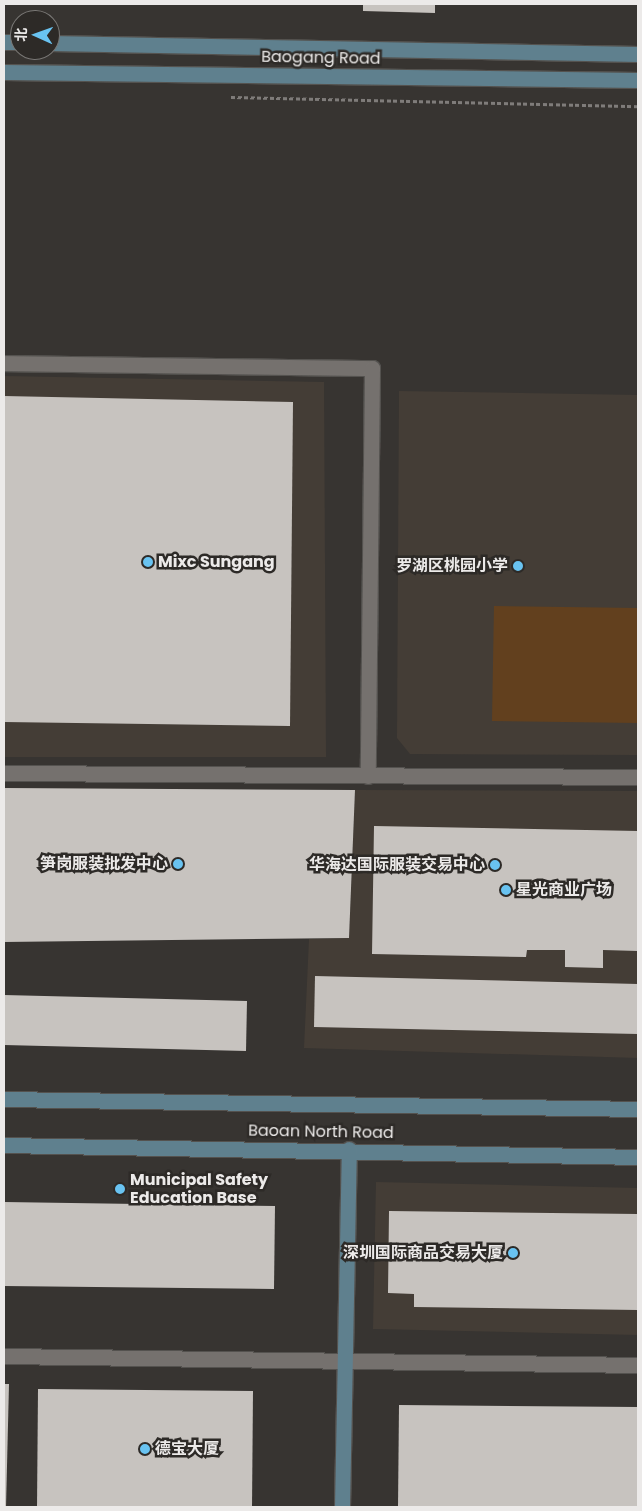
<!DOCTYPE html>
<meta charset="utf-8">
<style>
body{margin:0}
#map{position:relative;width:642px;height:1511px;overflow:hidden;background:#373431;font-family:Poppins,"Noto Sans SC",sans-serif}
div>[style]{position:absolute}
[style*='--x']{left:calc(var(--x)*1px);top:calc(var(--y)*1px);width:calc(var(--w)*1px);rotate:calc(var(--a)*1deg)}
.built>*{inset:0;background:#443d36}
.green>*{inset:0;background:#62401e}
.building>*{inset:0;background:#c7c3bf}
.path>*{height:3px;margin-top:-1.5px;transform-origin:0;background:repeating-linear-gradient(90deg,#7f7c7a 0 4px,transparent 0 6.5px)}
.roads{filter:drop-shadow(1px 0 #54524f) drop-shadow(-1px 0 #54524f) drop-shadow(0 1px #54524f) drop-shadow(0 -1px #54524f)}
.street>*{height:15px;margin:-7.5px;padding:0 7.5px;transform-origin:7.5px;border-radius:7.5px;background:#75716e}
.secondary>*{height:15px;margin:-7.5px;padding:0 7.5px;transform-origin:7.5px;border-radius:7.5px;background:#5f808e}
.dots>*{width:14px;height:14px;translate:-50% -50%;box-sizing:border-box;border:2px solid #2d2a27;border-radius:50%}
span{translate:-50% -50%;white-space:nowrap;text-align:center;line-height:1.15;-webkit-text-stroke:5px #2d2a27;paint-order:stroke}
.street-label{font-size:16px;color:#eceae9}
.poi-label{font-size:16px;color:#eceae9;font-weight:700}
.left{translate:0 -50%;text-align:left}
.right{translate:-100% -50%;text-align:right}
.frame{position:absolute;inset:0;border:5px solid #eceae9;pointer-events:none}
.north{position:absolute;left:10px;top:10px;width:50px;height:50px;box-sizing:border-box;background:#2d2a27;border:1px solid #797775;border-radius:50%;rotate:272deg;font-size:14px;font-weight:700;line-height:20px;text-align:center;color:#eceae9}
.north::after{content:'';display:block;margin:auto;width:18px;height:22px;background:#69c3f1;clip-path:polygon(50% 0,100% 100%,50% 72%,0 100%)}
</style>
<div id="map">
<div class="built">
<div style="clip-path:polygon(4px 376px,324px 382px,326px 757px,4px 757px)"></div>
<div style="clip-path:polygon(399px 391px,638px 395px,638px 755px,410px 754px,397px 738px)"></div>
<div style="clip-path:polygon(355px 790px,638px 791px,638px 1058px,304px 1048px,309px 939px,349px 938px)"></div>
<div style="clip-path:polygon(376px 1182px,638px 1188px,638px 1335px,373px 1329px)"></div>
</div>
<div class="green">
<div style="clip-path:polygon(494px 606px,638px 608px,638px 723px,492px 721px)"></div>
</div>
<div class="building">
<div style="clip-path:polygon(363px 4px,435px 4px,435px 13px,363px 11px)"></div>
<div style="clip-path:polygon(4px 396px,293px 402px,290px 726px,4px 722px)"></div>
<div style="clip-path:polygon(4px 788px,355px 790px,349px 938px,4px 942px)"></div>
<div style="clip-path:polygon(374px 826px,638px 831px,638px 951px,603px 950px,603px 968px,565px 967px,565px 950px,527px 950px,526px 957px,372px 954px)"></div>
<div style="clip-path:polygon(315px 976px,638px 984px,638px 1034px,314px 1027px)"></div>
<div style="clip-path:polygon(4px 995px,247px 1001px,246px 1051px,4px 1045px)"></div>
<div style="clip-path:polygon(4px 1202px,275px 1206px,274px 1289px,4px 1286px)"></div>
<div style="clip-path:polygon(389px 1211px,638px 1214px,638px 1310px,414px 1307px,414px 1294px,388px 1293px)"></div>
<div style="clip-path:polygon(4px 1384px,9px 1384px,6px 1507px,4px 1507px)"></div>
<div style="clip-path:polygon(38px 1389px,253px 1391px,252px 1507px,37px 1507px)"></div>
<div style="clip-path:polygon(399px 1405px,638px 1407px,638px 1507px,398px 1507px)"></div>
</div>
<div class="path">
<div style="--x:231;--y:97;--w:407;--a:1.3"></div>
</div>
<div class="roads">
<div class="street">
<div style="--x:4;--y:363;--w:368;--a:0.8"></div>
<div style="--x:372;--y:368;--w:408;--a:90.6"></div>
<div style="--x:4;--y:773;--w:634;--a:0.36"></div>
<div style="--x:4;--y:1356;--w:634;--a:0.81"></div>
</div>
<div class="secondary">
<div style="--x:4;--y:42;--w:16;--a:0"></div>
<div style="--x:50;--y:43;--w:588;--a:1.07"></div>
<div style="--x:4;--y:72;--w:634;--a:0.72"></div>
<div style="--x:4;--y:1099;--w:634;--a:0.9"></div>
<div style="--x:4;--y:1145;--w:634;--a:1.08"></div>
<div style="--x:342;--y:1507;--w:358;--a:-88.9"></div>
</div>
</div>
<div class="dots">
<div style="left:148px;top:562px;background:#69c3f1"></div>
<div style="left:518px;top:566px;background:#69c3f1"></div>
<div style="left:178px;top:864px;background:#69c3f1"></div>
<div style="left:495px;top:865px;background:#69c3f1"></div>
<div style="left:506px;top:890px;background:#69c3f1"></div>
<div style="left:120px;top:1189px;background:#69c3f1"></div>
<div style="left:513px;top:1253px;background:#69c3f1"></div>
<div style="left:145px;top:1449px;background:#69c3f1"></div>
</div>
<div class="street-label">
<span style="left:321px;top:58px;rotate:1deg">Baogang Road</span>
<span style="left:321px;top:1132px;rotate:1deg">Baoan North Road</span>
</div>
<div class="poi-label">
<span class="left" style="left:158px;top:562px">Mixc Sungang</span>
<span class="right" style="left:508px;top:566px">罗湖区桃园小学</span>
<span class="right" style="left:168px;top:864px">笋岗服装批发中心</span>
<span class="right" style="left:485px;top:865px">华海达国际服装交易中心</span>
<span class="left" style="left:516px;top:890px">星光商业广场</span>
<span class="left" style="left:130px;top:1189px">Municipal Safety<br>Education Base</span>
<span class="right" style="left:503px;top:1253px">深圳国际商品交易大厦</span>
<span class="left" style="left:155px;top:1449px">德宝大厦</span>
</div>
<div class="frame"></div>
<div class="north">北</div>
</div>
